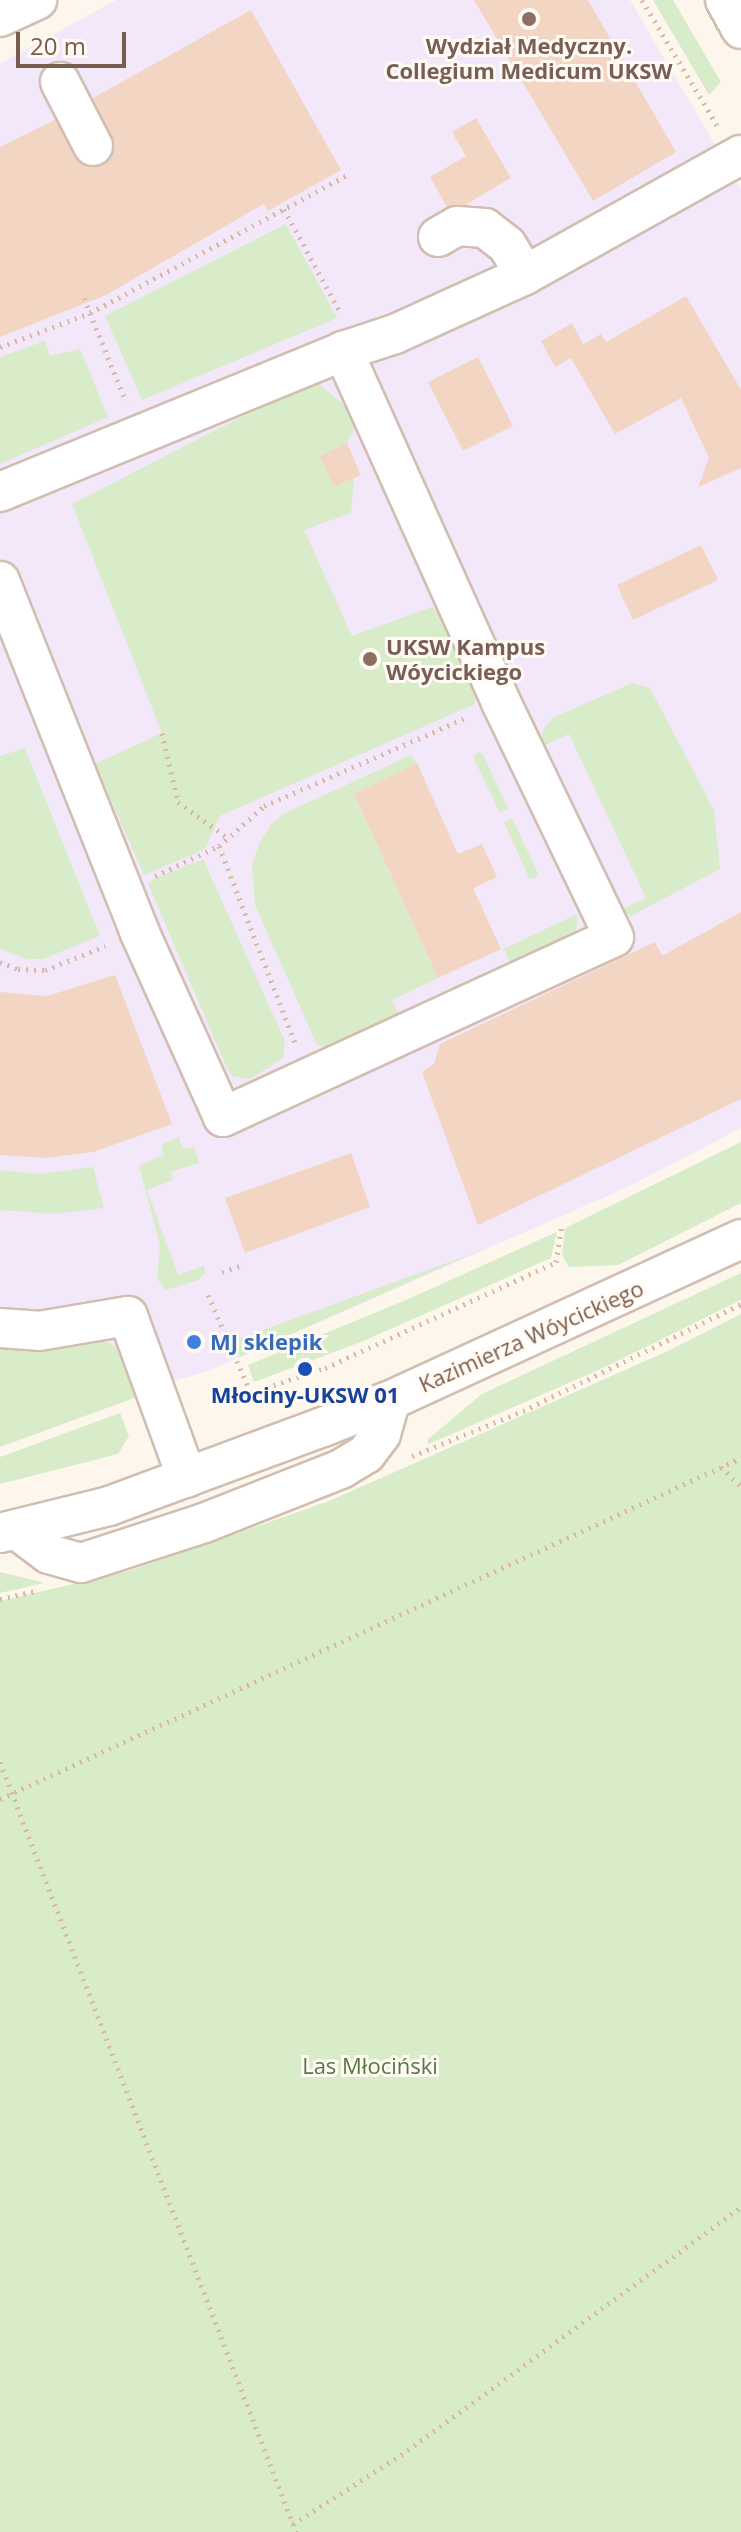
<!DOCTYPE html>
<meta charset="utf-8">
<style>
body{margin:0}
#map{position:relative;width:741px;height:2532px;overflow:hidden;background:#fdf6ec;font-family:"Open Sans",sans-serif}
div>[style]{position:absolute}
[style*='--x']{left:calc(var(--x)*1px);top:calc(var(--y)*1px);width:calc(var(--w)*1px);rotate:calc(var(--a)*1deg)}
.education>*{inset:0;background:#f3e8fa}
.green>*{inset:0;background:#d8ecc9}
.building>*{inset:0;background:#f3d5c3}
.path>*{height:5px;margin-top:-2.5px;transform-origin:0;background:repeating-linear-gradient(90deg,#d9b8a5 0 2px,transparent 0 8px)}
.roads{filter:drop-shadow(2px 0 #d1beb0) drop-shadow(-2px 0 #d1beb0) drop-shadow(0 2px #d1beb0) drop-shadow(0 -2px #d1beb0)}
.minor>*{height:38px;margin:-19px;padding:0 19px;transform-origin:19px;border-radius:19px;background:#fff}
.dots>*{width:22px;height:22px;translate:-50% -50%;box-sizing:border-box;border:4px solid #fffaf3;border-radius:50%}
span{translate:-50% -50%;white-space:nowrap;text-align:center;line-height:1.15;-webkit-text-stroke:6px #fffaf3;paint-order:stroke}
.education-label{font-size:22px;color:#785e54;font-weight:700}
.left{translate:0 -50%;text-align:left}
.street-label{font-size:22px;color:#7a5c4d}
.shop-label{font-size:22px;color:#366cbe;font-weight:700}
.transit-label{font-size:22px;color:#164399;font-weight:700}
.park-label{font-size:22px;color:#537a41}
.scale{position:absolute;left:16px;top:32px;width:110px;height:36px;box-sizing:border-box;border:4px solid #7a5c4d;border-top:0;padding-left:10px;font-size:24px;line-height:28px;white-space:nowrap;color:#7a5c4d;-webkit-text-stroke:6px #fffaf3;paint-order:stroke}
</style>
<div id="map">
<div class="education">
<div style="clip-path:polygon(116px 0,630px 0,741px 189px,741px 1128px,630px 1186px,208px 1371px,0 1432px,0 64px)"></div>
</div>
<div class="green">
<div style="clip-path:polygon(653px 0,673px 0,721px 82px,709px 95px)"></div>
<div style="clip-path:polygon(286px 224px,337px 318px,142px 400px,105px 316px)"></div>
<div style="clip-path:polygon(45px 341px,50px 356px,80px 349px,108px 417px,0 464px,0 357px)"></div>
<div style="clip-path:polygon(319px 384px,360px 418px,347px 443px,319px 456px,334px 487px,354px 478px,351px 513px,304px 530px,352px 636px,432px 607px,441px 617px,476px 694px,475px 704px,220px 816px,205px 849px,144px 875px,95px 764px,162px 733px,72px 504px,249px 413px)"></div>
<div style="clip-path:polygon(632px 683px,650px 688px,714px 810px,720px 869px,631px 916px,620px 910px,646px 898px,569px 734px,543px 746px,542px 738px,543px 729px,553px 718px)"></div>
<div style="clip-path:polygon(25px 748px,100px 936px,43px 959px,27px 959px,0 949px,0 756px)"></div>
<div style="clip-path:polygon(478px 752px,483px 754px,508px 809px,500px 813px,473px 757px)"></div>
<div style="clip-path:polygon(411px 755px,417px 763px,354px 794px,438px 978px,392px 1000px,402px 1022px,329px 1048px,317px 1045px,255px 905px,252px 864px,260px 842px,272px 823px,285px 813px)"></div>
<div style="clip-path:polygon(512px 818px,538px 873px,536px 878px,529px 878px,504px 822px)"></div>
<div style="clip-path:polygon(203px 859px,285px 1041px,283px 1058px,250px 1079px,232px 1076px,227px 1068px,149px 886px,152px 880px)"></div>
<div style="clip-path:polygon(577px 914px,577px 928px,569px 940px,513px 969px,504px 949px)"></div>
<div style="clip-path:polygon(179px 1137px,183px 1149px,194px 1147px,199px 1163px,171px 1172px,173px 1180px,147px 1190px,178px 1275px,204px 1266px,205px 1273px,199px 1280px,166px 1290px,157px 1279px,160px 1245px,139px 1166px,164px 1155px,161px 1145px)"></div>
<div style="clip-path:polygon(741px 1142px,741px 1203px,618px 1265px,569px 1267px,562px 1255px,565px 1228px)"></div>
<div style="clip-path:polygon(93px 1167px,104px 1208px,55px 1214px,0 1210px,0 1170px,39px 1174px)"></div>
<div style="clip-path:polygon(557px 1232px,551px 1258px,361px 1342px,254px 1382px,248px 1365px,406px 1300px)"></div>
<div style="clip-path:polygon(474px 1253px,240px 1357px,230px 1342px)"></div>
<div style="clip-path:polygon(741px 1273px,741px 1300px,605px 1367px,429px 1444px,427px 1440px,482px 1394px)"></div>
<div style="clip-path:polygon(741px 1314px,741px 2532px,0 2532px,0 1601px,129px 1571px,329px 1501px,668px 1351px)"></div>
<div style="clip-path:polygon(100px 1339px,120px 1349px,139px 1394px,137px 1397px,0 1447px,0 1344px)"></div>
<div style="clip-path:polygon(120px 1413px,129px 1436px,118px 1454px,0 1484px,0 1457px)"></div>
<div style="clip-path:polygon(0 1572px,29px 1579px,44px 1583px,0 1593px)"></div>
</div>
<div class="building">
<div style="clip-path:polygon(474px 0,588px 0,676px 152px,593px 201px)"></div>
<div style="clip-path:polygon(251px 10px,341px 170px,268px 211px,264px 204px,106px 295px,0 337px,0 147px,55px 120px,80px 164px,91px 168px,104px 165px,112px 157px,115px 146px,93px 98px)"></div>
<div style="clip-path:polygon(476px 118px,511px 178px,465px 205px,447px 207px,430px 177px,466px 156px,452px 132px)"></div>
<div style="clip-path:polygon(686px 296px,741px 390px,741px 468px,698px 487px,709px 458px,681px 398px,615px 434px,571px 358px,555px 367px,541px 341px,572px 323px,583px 344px,601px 334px,606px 342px)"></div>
<div style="clip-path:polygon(478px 357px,513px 426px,463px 451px,428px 382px)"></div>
<div style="clip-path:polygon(347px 443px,361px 475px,334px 487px,319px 456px)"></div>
<div style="clip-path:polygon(701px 545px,718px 580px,633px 620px,617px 585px)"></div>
<div style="clip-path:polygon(417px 763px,458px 854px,482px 844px,497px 877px,473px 888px,501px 949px,438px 978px,354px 794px)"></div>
<div style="clip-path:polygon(741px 912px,741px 1099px,478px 1225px,422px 1072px,434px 1064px,440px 1044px,655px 942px,662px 956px)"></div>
<div style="clip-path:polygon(115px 975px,172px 1124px,93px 1152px,47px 1158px,0 1155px,0 992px,47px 996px)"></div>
<div style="clip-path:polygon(351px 1153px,370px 1207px,245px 1253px,225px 1198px)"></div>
</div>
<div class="path">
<div style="--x:642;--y:0;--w:148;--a:59.1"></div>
<div style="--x:284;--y:209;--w:119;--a:61.5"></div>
<div style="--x:84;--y:298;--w:112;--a:68"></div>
<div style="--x:0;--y:347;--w:96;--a:-20.7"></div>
<div style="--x:90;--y:313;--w:292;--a:-28.2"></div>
<div style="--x:162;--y:733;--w:71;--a:76.9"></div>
<div style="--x:178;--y:802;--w:62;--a:35.8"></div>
<div style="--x:219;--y:846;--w:211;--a:68.9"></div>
<div style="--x:155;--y:876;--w:71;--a:-25.1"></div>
<div style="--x:219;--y:846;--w:60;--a:-41.6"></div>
<div style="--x:264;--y:806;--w:223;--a:-23.6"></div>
<div style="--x:0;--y:962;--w:19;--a:21"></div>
<div style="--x:18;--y:969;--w:27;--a:2"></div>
<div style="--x:45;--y:970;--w:65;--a:-21.8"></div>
<div style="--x:222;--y:1272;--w:24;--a:-19"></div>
<div style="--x:208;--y:1295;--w:107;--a:66.3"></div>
<div style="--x:251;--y:1393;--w:78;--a:-18.7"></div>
<div style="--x:325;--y:1368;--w:254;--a:-24.6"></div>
<div style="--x:556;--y:1262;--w:38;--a:-81"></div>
<div style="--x:412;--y:1456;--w:120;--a:-22.1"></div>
<div style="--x:523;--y:1411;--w:243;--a:-26.1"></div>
<div style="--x:721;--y:1467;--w:28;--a:44"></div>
<div style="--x:0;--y:1599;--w:39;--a:-13"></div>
<div style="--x:0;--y:1762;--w:825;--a:68.97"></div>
<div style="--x:0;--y:1799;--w:816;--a:-24.71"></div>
<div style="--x:293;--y:2524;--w:128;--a:-32.6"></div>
<div style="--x:401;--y:2455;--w:421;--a:-36.1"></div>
</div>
<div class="roads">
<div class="minor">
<div style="--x:725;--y:0;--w:33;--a:61"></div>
<div style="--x:0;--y:17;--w:41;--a:-24.7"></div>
<div style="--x:60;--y:82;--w:72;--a:62.7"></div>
<div style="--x:438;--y:237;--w:22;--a:-30"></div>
<div style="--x:457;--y:226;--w:28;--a:4"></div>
<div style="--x:485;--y:228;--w:28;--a:38"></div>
<div style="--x:507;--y:245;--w:35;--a:59"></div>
<div style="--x:0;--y:492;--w:371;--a:-22.3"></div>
<div style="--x:343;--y:351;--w:55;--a:-18.1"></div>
<div style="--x:395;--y:334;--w:143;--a:-24.4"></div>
<div style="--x:525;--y:275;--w:247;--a:-29.1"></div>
<div style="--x:0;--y:581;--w:377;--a:68.3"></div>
<div style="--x:139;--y:931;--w:204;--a:65.7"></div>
<div style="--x:223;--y:1117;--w:430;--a:-24.7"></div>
<div style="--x:614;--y:937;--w:261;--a:-115.7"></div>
<div style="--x:501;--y:702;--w:385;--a:-114.2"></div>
<div style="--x:0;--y:1328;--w:39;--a:4"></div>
<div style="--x:39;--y:1331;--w:90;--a:-9.6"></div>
<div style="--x:128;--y:1316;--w:172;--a:70"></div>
<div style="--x:17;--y:1530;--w:40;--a:37"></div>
<div style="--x:49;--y:1554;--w:33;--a:16"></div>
<div style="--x:81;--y:1563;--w:129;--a:-18"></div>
<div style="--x:204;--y:1523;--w:147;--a:-21.5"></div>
<div style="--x:341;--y:1469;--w:29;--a:-31"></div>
<div style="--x:366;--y:1454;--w:25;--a:-53"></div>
<div style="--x:381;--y:1434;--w:35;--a:-74"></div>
<div style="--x:0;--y:1533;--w:112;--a:-13.9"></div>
<div style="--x:109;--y:1506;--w:228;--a:-20.3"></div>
<div style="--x:323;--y:1427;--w:73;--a:-21.7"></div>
<div style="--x:391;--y:1400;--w:385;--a:-24.7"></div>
</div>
</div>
<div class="dots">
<div style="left:529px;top:19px;background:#8d6e63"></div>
<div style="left:370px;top:659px;background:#8d6e63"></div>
<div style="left:194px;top:1342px;background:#3f7fe0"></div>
<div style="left:305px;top:1369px;background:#1a4fb4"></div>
</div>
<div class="education-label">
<span style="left:529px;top:58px">Wydział Medyczny.<br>Collegium Medicum UKSW</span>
<span class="left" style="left:386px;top:659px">UKSW Kampus<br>Wóycickiego</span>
</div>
<div class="street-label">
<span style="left:531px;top:1336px;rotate:-24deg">Kazimierza Wóycickiego</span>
</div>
<div class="shop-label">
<span class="left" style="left:210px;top:1342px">MJ sklepik</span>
</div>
<div class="transit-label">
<span style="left:305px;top:1395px">Młociny-UKSW 01</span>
</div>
<div class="park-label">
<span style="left:370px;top:2066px">Las Młociński</span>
</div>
<div class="scale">20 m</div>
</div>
